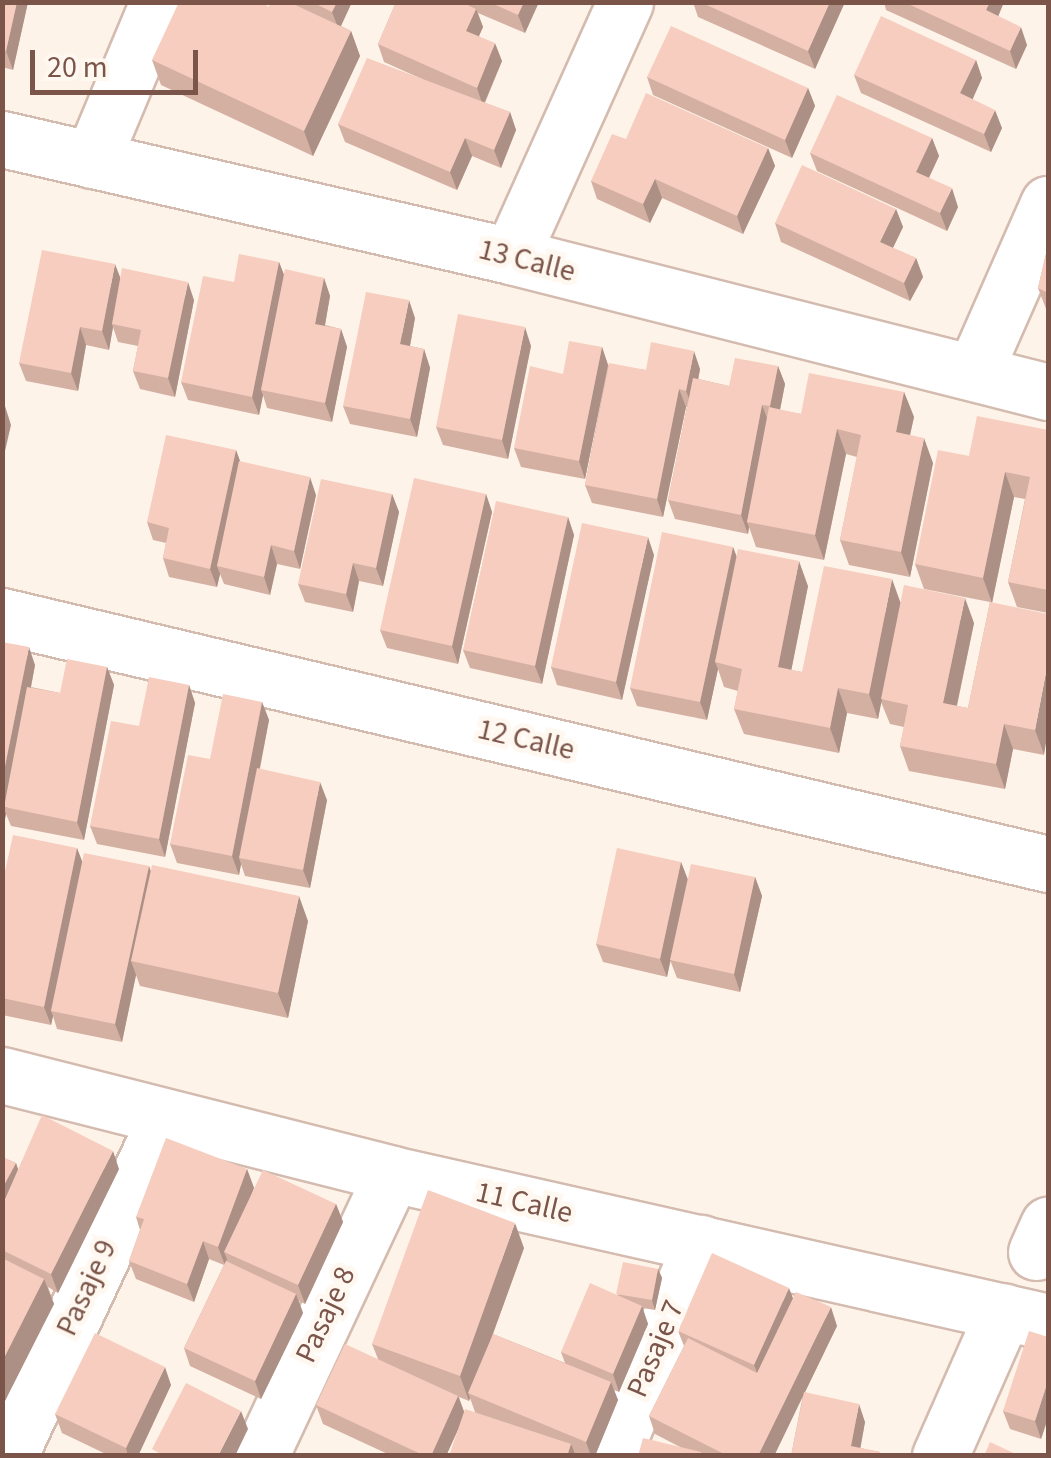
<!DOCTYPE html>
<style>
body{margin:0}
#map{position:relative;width:1051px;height:1458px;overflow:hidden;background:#fef3e9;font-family:"Source Sans 3",sans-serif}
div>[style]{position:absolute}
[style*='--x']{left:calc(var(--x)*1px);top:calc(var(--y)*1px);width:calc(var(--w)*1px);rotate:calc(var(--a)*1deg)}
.roads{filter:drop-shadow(2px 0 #d4bbaf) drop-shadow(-2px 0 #d4bbaf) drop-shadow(0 2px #d4bbaf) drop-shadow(0 -2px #d4bbaf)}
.minor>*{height:55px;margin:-27.5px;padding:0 27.5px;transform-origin:27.5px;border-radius:27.5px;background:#fff}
.wall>*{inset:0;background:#d4b0a3}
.shaded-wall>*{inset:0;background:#ac9085}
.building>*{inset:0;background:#f6cdbe}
span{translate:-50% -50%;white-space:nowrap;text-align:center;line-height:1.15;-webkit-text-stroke:10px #fff8f1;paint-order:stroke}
.street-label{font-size:30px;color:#7b5549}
.frame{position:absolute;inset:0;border:5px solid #7b5549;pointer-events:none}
.scale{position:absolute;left:30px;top:50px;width:168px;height:45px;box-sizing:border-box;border:5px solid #7b5549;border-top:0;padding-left:12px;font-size:30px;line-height:35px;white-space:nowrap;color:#7b5549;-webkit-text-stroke:8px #fff8f1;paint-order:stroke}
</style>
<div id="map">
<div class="roads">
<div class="minor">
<div style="--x:2;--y:139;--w:522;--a:12.95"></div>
<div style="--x:511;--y:256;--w:554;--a:14.21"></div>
<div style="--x:92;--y:160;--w:171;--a:-67.3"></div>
<div style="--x:511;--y:256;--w:278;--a:-65.8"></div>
<div style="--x:974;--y:372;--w:184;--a:-66.2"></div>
<div style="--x:2;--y:616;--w:1075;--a:13.34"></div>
<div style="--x:2;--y:1075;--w:402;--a:14.2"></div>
<div style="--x:392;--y:1174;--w:672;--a:12.71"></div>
<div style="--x:1036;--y:1252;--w:30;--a:-66"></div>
<div style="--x:9;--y:1456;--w:370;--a:-65.1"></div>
<div style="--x:260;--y:1456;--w:311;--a:-64.9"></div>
<div style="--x:612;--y:1456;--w:231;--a:-67.3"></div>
<div style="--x:940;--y:1456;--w:158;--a:-66.2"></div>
</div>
</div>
<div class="wall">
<div style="clip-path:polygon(2px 2px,28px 2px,13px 70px,2px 67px)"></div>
<div style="clip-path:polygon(271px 2px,352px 2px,341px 26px,351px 31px,360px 56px,313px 156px,161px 85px,152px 60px,269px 7px)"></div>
<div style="clip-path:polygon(396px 2px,539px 2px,525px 33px,478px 13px,483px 27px,479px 36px,502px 61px,485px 103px,510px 112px,516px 130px,501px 168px,472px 156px,457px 190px,345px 142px,338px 124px,422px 79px,384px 62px,378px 44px)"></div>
<div style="clip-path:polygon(693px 2px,845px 2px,815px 69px,698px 17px)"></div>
<div style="clip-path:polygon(884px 2px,1004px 2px,998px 16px,1027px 45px,1016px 69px,886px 10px)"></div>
<div style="clip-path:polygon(976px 60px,982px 78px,972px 99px,1002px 128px,991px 152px,861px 93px,854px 75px)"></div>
<div style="clip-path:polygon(647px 77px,808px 88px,815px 106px,792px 158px,653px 95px)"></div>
<div style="clip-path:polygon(932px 138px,939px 156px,929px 178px,958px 207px,947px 231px,817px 171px,810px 153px)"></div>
<div style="clip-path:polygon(626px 139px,768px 148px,775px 166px,743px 234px,662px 198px,650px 223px,597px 199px,591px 181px)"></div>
<div style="clip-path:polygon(896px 209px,903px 227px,893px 248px,916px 258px,923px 277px,910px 301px,781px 242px,775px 223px)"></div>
<div style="clip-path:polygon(1048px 245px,1048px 314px,1038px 288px)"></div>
<div style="clip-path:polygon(279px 262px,284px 275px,324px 278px,330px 296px,325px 325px,341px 329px,347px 347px,332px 422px,267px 408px,263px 395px,259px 415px,188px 400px,181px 382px,234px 282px)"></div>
<div style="clip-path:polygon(120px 279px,194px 300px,175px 397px,140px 389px,133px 371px,138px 346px,118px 342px,113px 327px,109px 350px,86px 345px,78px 391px,26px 381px,19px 363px)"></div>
<div style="clip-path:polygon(415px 318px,410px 346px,424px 349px,430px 368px,417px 437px,350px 424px,343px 406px)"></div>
<div style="clip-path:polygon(531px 346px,508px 459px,443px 445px,436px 427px)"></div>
<div style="clip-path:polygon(602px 347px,608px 365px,646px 370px,700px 369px,698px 379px,729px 386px,778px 366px,785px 384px,780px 410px,801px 414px,904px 392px,914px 417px,910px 435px,933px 463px,910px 577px,849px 565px,840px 540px,857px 457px,846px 454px,824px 560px,756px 547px,749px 527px,748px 534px,675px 519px,668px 500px,687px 407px,686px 407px,663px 517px,592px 503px,585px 485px,606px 375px,585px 479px,521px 467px,514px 448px,563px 374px)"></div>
<div style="clip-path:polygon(1048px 430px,1048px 613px,1017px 607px,1008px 582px,1025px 499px,1014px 497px,992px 603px,1044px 755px,1013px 749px,1005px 789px,909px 771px,900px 746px,904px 727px,890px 724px,881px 702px,878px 719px,847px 713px,839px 753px,744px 734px,734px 709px,738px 691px,724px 687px,718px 669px,707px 720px,637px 706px,630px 688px,733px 547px,736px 557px,808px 586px,791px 670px,802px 672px,900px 602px,974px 623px,957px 706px,968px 708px,990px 602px,924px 589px,915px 564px,969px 456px)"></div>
<div style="clip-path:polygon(236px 450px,240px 462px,316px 495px,300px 569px,277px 564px,270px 595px,224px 584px,220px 574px,217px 587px,169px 577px,163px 558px,166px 543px,153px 540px,147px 522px)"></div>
<div style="clip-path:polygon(392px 494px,399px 512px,383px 586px,359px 581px,353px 612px,305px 602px,298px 584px)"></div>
<div style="clip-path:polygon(486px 494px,492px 512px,458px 664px,387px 648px,380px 630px)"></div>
<div style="clip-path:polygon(568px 517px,574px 535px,542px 684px,470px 668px,463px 650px)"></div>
<div style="clip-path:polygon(654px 555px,622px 700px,557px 685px,551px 667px)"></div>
<div style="clip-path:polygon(2px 642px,35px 665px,31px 687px,60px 693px,107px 667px,114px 685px,84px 840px,11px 826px,6px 814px,5px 819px,2px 818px)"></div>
<div style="clip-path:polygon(189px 685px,195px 703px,165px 857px,97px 844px,90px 826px,139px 726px)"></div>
<div style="clip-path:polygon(262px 702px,269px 720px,260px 769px,327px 800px,310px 888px,245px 876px,241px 864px,239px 875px,177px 863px,170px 844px,210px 759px)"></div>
<div style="clip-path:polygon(77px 848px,82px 863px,149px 866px,150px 870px,308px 921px,288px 1018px,140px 986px,136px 975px,122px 1042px,57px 1029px,53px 1016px,51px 1025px,2px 1015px,2px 885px)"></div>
<div style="clip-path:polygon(681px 862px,688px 880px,755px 877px,762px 896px,740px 992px,677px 978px,670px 960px,667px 977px,603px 962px,596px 944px)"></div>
<div style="clip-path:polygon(2px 1157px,16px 1163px,18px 1170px,119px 1169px,58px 1293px,48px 1287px,54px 1304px,2px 1405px)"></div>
<div style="clip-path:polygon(247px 1169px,254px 1188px,249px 1201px,336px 1204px,343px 1222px,305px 1304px,299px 1301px,303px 1313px,261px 1399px,190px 1366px,184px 1348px,224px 1265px,209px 1259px,194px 1302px,136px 1279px,129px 1261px,140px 1230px,136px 1217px)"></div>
<div style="clip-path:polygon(evenodd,524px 1248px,493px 1334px,565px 1363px,561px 1352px,617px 1295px,658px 1269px,662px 1278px,655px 1310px,642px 1308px,648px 1324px,619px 1392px,614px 1390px,618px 1400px,595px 1456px,582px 1456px,575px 1453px,458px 1430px,446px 1456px,392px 1456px,323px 1424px,316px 1405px,378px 1359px,372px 1344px,524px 1248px,459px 1397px,469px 1401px,470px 1398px,475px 1412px,464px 1412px,459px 1397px)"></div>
<div style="clip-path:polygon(793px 1298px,837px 1326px,805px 1392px,865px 1422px,860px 1448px,880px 1452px,881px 1456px,791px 1456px,803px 1395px,774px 1456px,638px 1456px,682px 1448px,655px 1434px,649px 1416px,684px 1346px,678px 1331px)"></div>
<div style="clip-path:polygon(1048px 1337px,1048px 1418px,1041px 1439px,1010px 1429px,1003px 1411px)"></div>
<div style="clip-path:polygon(171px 1385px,138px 1456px,110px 1456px,62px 1433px,55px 1414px)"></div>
</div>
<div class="shaded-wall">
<div style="clip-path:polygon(17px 2px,28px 2px,13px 70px,6px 51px)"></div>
<div style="clip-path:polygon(337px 2px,352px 2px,339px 30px,332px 12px)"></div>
<div style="clip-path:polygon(524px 2px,539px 2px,525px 33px,518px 15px)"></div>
<div style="clip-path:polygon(830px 2px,845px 2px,815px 69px,808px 51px)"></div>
<div style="clip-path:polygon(990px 2px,1004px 2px,993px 29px,986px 10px)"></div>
<div style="clip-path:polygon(476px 9px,483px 27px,473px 49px,466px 31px)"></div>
<div style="clip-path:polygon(1021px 27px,1027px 45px,1016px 69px,1010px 51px)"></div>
<div style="clip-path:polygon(351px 31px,360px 56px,313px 156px,304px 131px)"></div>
<div style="clip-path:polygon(495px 43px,502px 61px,483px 106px,477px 88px)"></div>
<div style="clip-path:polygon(976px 60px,982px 78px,967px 112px,960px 93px)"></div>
<div style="clip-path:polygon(808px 88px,815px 106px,792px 158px,785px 140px)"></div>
<div style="clip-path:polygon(995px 110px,1002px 128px,991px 152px,984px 134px)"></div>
<div style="clip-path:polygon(510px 112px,516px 130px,501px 168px,494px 150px)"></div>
<div style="clip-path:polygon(465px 138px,472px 156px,457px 190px,450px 172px)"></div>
<div style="clip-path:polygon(932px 138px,939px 156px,923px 190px,916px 172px)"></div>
<div style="clip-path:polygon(768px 148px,775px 166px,743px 234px,737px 216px)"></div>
<div style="clip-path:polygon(655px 179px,662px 198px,650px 223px,643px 204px)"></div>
<div style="clip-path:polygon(952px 188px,958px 207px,947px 231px,940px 213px)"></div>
<div style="clip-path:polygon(896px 209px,903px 227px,887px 260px,880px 242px)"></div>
<div style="clip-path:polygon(916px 258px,923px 277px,910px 301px,904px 283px)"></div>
<div style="clip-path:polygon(279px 262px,286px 280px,261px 390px,263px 395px,259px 415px,252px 397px)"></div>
<div style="clip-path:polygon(115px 264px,122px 282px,112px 324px,113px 327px,109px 350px,102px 331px)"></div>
<div style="clip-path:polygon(324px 278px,330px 296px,322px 342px,315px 324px)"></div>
<div style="clip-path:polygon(188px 282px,194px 300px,175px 397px,168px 378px)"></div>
<div style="clip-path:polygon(409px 300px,415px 318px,407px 362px,400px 344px)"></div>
<div style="clip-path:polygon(80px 327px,86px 345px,78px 391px,71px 373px)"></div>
<div style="clip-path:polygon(525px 327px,531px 346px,508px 459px,502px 440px)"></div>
<div style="clip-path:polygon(341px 329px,347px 347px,332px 422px,325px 403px)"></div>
<div style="clip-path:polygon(602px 347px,608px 365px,585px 479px,579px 461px)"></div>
<div style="clip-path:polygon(424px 349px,430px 368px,417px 437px,410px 419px)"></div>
<div style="clip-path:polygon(694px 351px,700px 369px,693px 409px,686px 391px)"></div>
<div style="clip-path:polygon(778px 366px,785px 384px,777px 425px,770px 406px)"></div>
<div style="clip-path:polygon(679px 389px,686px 407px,663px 517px,657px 499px)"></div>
<div style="clip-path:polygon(904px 392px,914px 417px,905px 457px,896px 432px)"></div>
<div style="clip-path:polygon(762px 405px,769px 423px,747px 522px,749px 527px,748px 534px,741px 515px)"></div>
<div style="clip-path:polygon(5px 406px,11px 425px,2px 464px,2px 416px)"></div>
<div style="clip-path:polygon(837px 429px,846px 454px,824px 560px,815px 535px)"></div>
<div style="clip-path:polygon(924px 438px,933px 463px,910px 577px,901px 552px)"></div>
<div style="clip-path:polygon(236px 450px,243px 469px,217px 566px,220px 574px,217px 587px,210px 569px)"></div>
<div style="clip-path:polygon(1005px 472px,1014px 497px,992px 603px,983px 578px)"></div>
<div style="clip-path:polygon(310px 477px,316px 495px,300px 569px,294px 551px)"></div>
<div style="clip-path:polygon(392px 494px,399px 512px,383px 586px,376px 568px)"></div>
<div style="clip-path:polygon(486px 494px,492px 512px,458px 664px,452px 646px)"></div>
<div style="clip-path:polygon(568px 517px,574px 535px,542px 684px,535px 666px)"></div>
<div style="clip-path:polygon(648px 537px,654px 555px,622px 700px,616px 682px)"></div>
<div style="clip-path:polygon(271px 545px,277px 564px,270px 595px,264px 577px)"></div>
<div style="clip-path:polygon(733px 547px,740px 565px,715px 662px,718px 669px,707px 720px,700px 702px)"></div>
<div style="clip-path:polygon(799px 561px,808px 586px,787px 692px,778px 667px)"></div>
<div style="clip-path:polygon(353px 563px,359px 581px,353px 612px,346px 594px)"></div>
<div style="clip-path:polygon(892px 579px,901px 604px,878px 719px,869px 694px)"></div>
<div style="clip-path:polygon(965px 598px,974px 623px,952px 728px,943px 703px)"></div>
<div style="clip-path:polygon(29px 647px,35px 665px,8px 808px,4px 807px,6px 814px,5px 819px,2px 811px,2px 781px)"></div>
<div style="clip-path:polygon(1048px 662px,1048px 731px,1044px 755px,1035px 730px)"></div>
<div style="clip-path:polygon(107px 667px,114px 685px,84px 840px,77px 822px)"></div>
<div style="clip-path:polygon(189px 685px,195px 703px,165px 857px,159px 839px)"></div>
<div style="clip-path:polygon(838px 688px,847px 713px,839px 753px,830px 728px)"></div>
<div style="clip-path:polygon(262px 702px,269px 720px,242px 858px,239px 858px,241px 864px,239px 875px,232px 856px)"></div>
<div style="clip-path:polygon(1004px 724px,1013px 749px,1005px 789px,996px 764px)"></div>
<div style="clip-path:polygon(320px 782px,327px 800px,310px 888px,303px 870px)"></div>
<div style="clip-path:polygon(77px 848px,84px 866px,51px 1011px,53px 1016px,51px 1025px,44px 1007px)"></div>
<div style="clip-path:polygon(681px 862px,688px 880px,667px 977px,660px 959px)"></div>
<div style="clip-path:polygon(149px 866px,155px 884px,131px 961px,136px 975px,122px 1042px,115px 1024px)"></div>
<div style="clip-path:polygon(755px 877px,762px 896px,740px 992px,734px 974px)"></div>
<div style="clip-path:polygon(299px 896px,308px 921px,288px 1018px,278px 993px)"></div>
<div style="clip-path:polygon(113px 1151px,119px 1169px,58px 1293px,51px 1274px)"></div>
<div style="clip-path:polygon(16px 1163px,22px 1181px,2px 1220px,2px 1189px)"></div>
<div style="clip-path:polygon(247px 1169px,254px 1188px,229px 1254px,224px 1252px,227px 1259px,225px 1265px,218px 1247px)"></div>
<div style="clip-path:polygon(336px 1204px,343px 1222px,305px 1304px,298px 1285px)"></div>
<div style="clip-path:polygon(515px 1223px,524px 1248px,471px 1394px,468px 1393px,470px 1398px,469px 1401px,460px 1376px)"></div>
<div style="clip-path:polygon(203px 1241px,209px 1259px,194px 1302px,187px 1284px)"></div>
<div style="clip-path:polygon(658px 1269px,662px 1278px,655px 1310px,652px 1300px)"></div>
<div style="clip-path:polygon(44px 1279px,54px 1304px,3px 1405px,2px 1362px)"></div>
<div style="clip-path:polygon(789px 1288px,796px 1306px,761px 1383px,754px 1365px)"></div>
<div style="clip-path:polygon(296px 1294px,303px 1313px,261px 1399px,255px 1381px)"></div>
<div style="clip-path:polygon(642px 1306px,648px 1324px,619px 1392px,613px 1374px)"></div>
<div style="clip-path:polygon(831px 1307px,837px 1326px,774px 1456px,758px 1456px)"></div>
<div style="clip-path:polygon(165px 1367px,171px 1385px,138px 1456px,128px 1456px,126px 1448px)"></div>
<div style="clip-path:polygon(1048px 1381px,1048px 1418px,1041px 1439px,1035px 1421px)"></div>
<div style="clip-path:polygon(611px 1382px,618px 1400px,595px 1456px,591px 1456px,586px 1442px)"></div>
<div style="clip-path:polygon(458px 1396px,465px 1414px,446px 1456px,431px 1456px)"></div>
<div style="clip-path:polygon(859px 1404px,865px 1422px,859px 1456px,851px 1446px)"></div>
<div style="clip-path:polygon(241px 1411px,248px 1429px,235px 1456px,218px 1456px)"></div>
<div style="clip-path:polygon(571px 1444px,576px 1456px,567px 1456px)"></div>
</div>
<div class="building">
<div style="clip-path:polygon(2px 2px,17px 2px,6px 51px,2px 50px)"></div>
<div style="clip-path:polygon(179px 2px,260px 2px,269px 7px,271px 2px,289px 2px,351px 31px,304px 131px,152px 60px)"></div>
<div style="clip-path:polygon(312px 2px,337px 2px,332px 12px)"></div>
<div style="clip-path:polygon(396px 2px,461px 2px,476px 9px,466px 31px,495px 43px,477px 88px,378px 44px)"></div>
<div style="clip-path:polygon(489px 2px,524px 2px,518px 15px)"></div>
<div style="clip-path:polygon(700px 2px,830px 2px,808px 51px)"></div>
<div style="clip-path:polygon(904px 2px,990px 2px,986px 10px,1021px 27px,1010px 51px)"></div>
<div style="clip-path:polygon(881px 16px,976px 60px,960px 93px,995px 110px,984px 134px,854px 75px)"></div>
<div style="clip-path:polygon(671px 26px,808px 88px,785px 140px,647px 77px)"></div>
<div style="clip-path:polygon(367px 58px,510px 112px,494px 150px,465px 138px,450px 172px,338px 124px)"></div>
<div style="clip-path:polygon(646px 93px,768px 148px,737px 216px,655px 179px,643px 204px,591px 181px,612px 134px,626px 139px)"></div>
<div style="clip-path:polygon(837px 95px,932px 138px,916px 172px,952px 188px,940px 213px,810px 153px)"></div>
<div style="clip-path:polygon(802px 165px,896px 209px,880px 242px,916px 258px,904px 283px,775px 223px)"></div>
<div style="clip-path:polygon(1048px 245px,1048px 293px,1038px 288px)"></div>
<div style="clip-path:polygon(42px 250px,115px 264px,102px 331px,80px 327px,71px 373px,19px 363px)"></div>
<div style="clip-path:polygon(239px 254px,279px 262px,252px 397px,181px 382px,203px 276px,234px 282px)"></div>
<div style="clip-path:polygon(122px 268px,188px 282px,168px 378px,133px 371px,141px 330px,112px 324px)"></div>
<div style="clip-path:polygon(285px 269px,324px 278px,315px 324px,341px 329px,325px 403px,261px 390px)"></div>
<div style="clip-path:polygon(366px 292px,409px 300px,400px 344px,424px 349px,410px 419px,343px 406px)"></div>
<div style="clip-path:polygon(458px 314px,525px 327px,502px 440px,436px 427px)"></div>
<div style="clip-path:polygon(569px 341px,602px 347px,579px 461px,514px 448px,530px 366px,563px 374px)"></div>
<div style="clip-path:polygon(651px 342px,694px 351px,686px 391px,679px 389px,657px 499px,585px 485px,609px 363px,646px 370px)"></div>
<div style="clip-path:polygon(735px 358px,778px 366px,770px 406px,762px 405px,741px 515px,668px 500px,693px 378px,729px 386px)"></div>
<div style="clip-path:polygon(809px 373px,904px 392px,896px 432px,924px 438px,901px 552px,840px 540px,861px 435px,837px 429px,815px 535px,747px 522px,769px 407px,801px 414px)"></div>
<div style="clip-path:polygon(977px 416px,1048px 430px,1048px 590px,1008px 582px,1030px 477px,1005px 472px,983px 578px,915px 564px,938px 450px,969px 456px)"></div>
<div style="clip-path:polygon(166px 435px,236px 450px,210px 569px,163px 558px,169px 528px,147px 522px)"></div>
<div style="clip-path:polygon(239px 461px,310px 477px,294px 551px,271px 545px,264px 577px,217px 566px)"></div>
<div style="clip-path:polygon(414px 478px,486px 494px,452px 646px,380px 630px)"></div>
<div style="clip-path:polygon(321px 479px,392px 494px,376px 568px,353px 563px,346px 594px,298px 584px)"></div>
<div style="clip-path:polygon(496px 501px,568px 517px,535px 666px,463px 650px)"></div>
<div style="clip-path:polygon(582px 523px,648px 537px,616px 682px,551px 667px)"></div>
<div style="clip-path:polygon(662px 532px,733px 547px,700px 702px,630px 688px)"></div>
<div style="clip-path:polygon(738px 549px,799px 561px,778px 667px,802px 672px,824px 566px,892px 579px,869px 694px,838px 688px,830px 728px,734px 709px,742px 669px,715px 662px)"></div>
<div style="clip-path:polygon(904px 585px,965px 598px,943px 703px,968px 708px,990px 602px,1048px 614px,1048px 662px,1035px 730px,1004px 724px,996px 764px,900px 746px,908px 705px,881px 699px)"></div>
<div style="clip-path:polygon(2px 642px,29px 647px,2px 781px)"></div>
<div style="clip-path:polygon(67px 659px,107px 667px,77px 822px,4px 807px,27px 687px,60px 693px)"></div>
<div style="clip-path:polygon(149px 677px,189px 685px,159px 839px,90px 826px,111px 721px,139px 726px)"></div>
<div style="clip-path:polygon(223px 694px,262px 702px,232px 856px,170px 844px,188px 755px,210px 759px)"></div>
<div style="clip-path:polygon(257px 768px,320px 782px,303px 870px,239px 858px)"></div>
<div style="clip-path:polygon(13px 835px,77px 848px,44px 1007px,2px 998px,2px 885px)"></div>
<div style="clip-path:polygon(617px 848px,681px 862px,660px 959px,596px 944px)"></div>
<div style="clip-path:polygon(84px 853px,149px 866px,115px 1024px,51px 1011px)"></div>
<div style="clip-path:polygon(691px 864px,755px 877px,734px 974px,670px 960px)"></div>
<div style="clip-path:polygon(152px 865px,299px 896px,278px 993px,131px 961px)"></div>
<div style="clip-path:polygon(42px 1115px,113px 1151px,51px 1274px,2px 1250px,2px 1206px)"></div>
<div style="clip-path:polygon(166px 1138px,247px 1169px,218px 1247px,203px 1241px,187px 1284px,129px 1261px,144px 1219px,136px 1217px)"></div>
<div style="clip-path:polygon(2px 1157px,16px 1163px,2px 1189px)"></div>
<div style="clip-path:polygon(263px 1170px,336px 1204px,298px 1285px,224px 1252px)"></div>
<div style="clip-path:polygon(428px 1190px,515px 1223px,460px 1376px,372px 1344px)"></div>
<div style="clip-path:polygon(712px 1253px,789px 1288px,754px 1365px,678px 1331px)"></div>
<div style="clip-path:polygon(2px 1258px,44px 1279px,2px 1362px)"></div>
<div style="clip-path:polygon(226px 1261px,296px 1294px,255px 1381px,184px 1348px)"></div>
<div style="clip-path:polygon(623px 1262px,658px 1269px,652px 1300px,616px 1294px)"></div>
<div style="clip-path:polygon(590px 1283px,642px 1306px,613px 1374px,561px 1352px)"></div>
<div style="clip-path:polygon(796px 1292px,831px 1307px,758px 1456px,728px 1456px,649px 1416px,688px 1338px,757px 1373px)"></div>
<div style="clip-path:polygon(1029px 1331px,1048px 1337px,1048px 1381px,1035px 1421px,1003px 1411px)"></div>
<div style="clip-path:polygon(95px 1333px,165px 1367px,126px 1448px,55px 1414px)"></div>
<div style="clip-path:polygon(493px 1334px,611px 1382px,586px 1442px,468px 1393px)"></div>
<div style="clip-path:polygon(345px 1344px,458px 1396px,431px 1456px,425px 1456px,316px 1405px)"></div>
<div style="clip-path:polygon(186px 1383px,241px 1411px,218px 1456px,164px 1456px,152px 1449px)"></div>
<div style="clip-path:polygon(804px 1392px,859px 1404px,851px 1446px,880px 1452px,879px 1456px,791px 1456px)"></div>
<div style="clip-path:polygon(465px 1409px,571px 1444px,567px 1456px,449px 1456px)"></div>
<div style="clip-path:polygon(643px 1438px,701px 1452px,701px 1456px,638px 1456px)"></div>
<div style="clip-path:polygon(990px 1442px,1020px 1456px,984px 1456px)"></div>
</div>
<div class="street-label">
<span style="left:527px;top:261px;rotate:14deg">13 Calle</span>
<span style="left:526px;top:740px;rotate:13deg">12 Calle</span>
<span style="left:524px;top:1203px;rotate:13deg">11 Calle</span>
<span style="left:87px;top:1288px;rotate:-65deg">Pasaje 9</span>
<span style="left:326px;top:1315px;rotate:-65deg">Pasaje 8</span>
<span style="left:656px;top:1349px;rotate:-67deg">Pasaje 7</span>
</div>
<div class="frame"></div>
<div class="scale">20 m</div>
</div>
